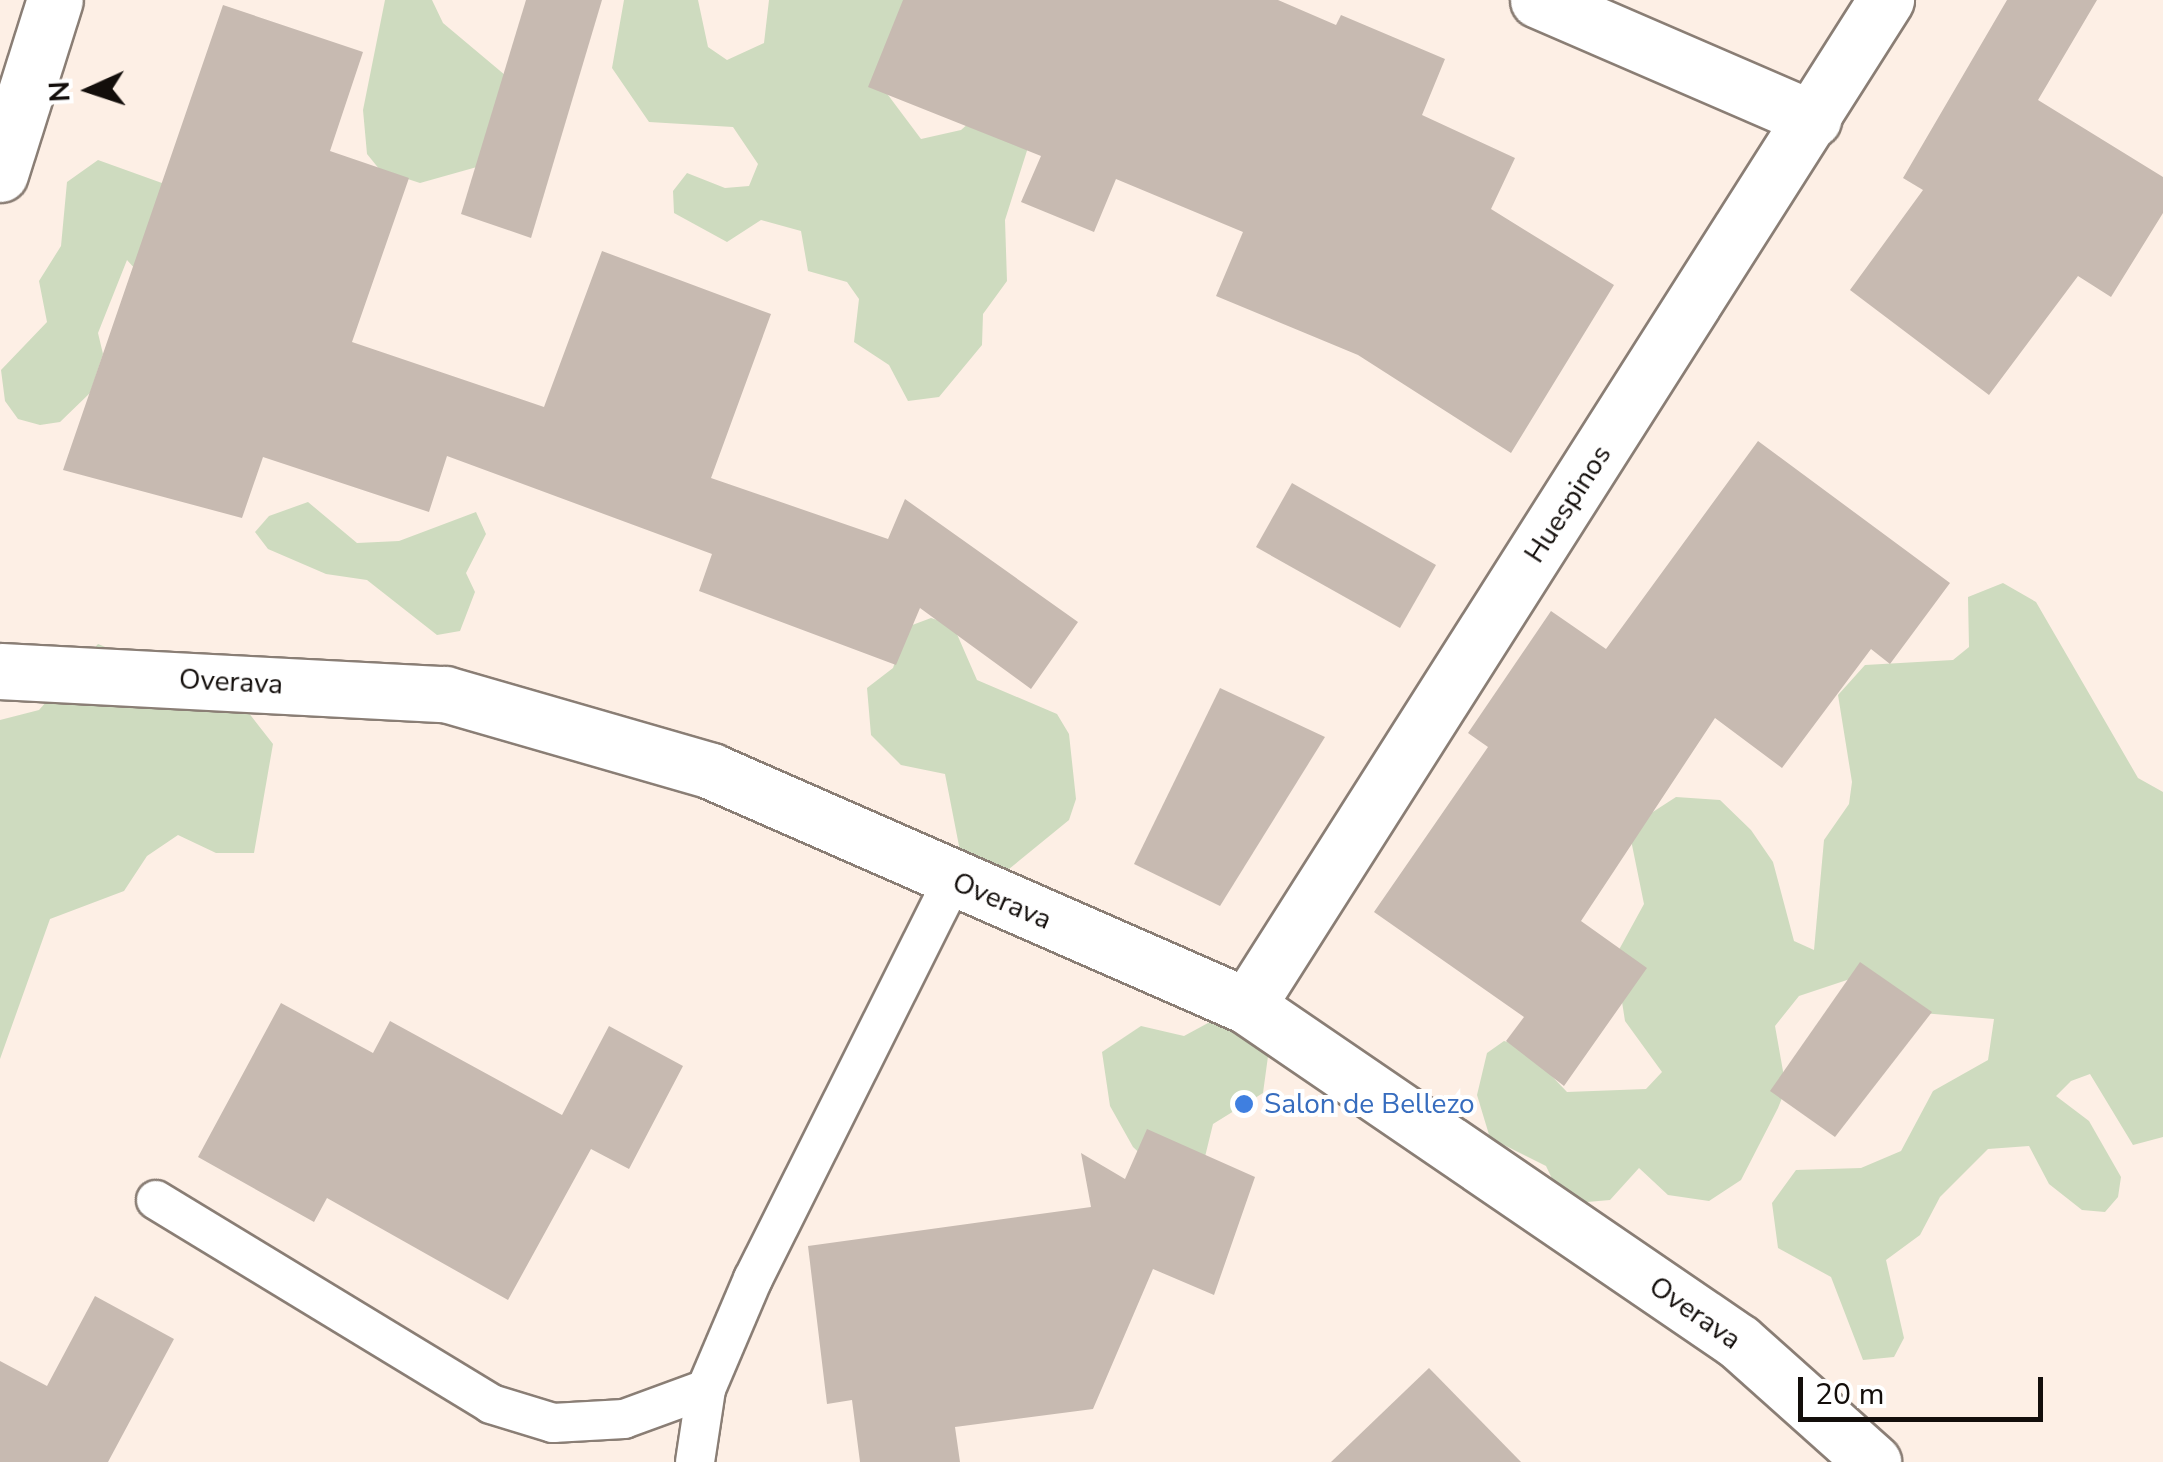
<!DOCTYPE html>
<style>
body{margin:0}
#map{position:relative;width:2163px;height:1462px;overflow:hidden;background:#fdefe5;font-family:"Nunito Sans",sans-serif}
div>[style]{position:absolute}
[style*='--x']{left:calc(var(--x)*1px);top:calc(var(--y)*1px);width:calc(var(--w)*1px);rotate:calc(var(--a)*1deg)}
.green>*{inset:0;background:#cedbbf}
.building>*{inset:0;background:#c7bab1}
.roads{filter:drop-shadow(2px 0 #8a7e75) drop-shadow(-2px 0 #8a7e75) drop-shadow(0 2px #8a7e75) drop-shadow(0 -2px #8a7e75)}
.lane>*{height:38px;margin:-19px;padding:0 19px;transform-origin:19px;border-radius:19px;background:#fff}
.street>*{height:55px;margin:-27.5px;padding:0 27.5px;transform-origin:27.5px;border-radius:27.5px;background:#fff}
.dots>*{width:28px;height:28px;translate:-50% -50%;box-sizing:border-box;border:5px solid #fff;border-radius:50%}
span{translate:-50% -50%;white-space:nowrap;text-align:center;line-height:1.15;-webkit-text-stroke:8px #fff;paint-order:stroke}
.street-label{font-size:28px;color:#130e0b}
.shop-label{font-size:28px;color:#366cbe}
.left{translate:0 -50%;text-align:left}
.north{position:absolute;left:40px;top:40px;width:100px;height:100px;-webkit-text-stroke:8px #fff;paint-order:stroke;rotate:267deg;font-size:28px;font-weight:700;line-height:40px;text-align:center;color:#130e0b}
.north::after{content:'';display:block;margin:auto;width:35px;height:45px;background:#130e0b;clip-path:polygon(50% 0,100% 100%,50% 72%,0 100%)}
.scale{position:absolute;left:1798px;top:1377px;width:245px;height:45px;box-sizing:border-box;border:5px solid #130e0b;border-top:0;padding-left:12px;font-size:30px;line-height:35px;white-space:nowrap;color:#130e0b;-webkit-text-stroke:8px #fff;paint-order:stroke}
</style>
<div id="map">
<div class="green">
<div style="clip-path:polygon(385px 0,432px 0,443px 23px,511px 80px,484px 165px,420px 183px,380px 170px,367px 154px,363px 110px)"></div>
<div style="clip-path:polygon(624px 0,698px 0,708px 47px,727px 60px,764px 43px,769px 0,908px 0,876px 79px,921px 139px,961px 130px,977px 116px,1031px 138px,1005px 220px,1007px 281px,983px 314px,982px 345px,939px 397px,908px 401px,889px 365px,854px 342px,859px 299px,847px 282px,808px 271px,801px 231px,761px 220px,727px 242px,674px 213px,673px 191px,687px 173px,725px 188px,749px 186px,758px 164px,733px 127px,649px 122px,612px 68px)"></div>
<div style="clip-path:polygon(98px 160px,173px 187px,155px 291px,127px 260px,98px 333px,103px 354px,90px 393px,60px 422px,40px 425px,18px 419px,5px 401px,1px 370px,47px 322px,39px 281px,61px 246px,67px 182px)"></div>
<div style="clip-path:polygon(308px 502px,357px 543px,399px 541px,476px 512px,486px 534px,466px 573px,475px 592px,460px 631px,437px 635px,367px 580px,326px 574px,268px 549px,255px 532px,269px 516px)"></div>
<div style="clip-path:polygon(2003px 583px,2036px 602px,2138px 778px,2163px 792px,2163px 1137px,2133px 1145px,2090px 1074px,2071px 1081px,2056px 1096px,2089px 1121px,2121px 1177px,2118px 1197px,2105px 1212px,2082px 1210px,2049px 1184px,2029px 1146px,1988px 1149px,1940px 1197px,1920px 1235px,1886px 1260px,1904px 1338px,1894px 1357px,1863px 1360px,1831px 1277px,1778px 1248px,1772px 1203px,1796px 1170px,1861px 1168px,1901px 1151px,1933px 1091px,1988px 1060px,1994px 1019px,1910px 1012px,1859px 976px,1799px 996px,1775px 1026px,1786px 1088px,1778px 1108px,1741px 1180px,1709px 1201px,1668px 1195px,1639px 1168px,1610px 1200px,1564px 1204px,1546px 1166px,1490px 1138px,1477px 1095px,1487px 1053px,1504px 1041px,1524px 1047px,1567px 1092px,1646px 1089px,1662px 1072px,1625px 1021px,1615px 957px,1644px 904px,1631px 840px,1642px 819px,1676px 797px,1720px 800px,1751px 830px,1773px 862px,1794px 941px,1814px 950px,1824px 840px,1849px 804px,1852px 782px,1838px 695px,1865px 665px,1953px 660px,1969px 647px,1968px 597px)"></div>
<div style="clip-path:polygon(931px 618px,953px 625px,977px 680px,1057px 714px,1069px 734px,1076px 799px,1069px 820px,1009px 869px,960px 851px,945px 774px,901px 765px,871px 735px,867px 688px,893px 668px,907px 627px)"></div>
<div style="clip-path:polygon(98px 644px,241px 703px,273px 744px,254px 853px,216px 853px,178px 835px,147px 856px,124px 891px,50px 919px,0 1059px,0 720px,39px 710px)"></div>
<div style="clip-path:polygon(1221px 1016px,1269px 1049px,1263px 1093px,1213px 1124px,1202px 1169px,1168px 1179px,1133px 1147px,1110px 1106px,1102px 1052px,1141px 1026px,1184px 1036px)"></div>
</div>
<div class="building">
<div style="clip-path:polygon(526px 0,602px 0,531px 238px,461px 214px)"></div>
<div style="clip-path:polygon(903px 0,1278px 0,1336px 25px,1341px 15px,1445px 59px,1422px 115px,1515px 158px,1491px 209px,1614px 285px,1511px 453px,1358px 355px,1216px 296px,1243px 232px,1116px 179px,1094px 232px,1021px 202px,1041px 156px,868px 87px)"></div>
<div style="clip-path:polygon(2007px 0,2097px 0,2038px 100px,2163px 177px,2163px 213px,2111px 297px,2078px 276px,1989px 395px,1850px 290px,1923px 190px,1903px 178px)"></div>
<div style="clip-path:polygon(223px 5px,363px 52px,330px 151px,409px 178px,352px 342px,544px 407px,602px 251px,771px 314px,711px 478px,888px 539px,905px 499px,1078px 622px,1031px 689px,920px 608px,896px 665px,699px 591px,712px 554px,447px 456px,429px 512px,263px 457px,242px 518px,63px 470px)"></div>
<div style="clip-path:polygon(1758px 441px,1950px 583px,1890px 664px,1871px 649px,1782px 768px,1715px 718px,1581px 921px,1647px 968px,1564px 1086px,1506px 1041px,1524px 1017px,1374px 912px,1488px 747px,1468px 733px,1551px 611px,1606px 649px)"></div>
<div style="clip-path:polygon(1292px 483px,1436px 565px,1400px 628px,1256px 547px)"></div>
<div style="clip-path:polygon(1220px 688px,1325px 737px,1220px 906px,1134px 864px)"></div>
<div style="clip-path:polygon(1860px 962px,1932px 1012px,1835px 1137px,1770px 1091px)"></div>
<div style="clip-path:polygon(281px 1003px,373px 1053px,390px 1021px,562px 1115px,609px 1026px,683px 1066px,629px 1169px,591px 1149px,508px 1300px,327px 1198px,314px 1222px,198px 1157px)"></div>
<div style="clip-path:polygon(1147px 1129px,1255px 1177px,1214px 1295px,1153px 1269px,1093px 1409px,955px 1427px,960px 1462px,860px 1462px,852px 1400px,827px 1404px,808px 1246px,1091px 1207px,1081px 1153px,1125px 1179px)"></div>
<div style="clip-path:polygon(95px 1296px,174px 1339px,108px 1462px,0 1462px,0 1361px,47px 1386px)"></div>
<div style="clip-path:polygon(1429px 1368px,1521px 1462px,1331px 1462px)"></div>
</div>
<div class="roads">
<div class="lane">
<div style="--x:156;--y:1200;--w:392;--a:31.3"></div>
<div style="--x:491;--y:1404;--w:65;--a:17"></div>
<div style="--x:553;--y:1423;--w:71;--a:-3.2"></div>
<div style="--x:624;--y:1419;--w:87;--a:-20.1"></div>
<div style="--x:695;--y:1462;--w:74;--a:-81.4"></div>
<div style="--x:706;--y:1389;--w:120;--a:-66.9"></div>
<div style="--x:753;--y:1279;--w:446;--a:-63.4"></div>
</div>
<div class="street">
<div style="--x:1538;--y:0;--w:300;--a:23.4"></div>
<div style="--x:0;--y:174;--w:182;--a:-72.5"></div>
<div style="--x:0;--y:671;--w:446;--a:3"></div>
<div style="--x:445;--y:694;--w:277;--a:16.1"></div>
<div style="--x:711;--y:771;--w:585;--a:23.67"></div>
<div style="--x:1247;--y:1006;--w:596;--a:34.33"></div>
<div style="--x:1739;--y:1342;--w:180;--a:41.8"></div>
<div style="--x:1247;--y:1006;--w:1192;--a:-57.58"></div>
</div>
</div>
<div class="dots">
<div style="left:1244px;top:1104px;background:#3f7fe0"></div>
</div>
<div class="street-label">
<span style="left:1568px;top:504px;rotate:-57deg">Huespinos</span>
<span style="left:231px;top:682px;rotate:3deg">Overava</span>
<span style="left:1002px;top:901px;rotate:23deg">Overava</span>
<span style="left:1695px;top:1313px;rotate:35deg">Overava</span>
</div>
<div class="shop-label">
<span class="left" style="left:1264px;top:1104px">Salon de Bellezo</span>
</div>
<div class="north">N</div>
<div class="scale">20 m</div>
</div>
